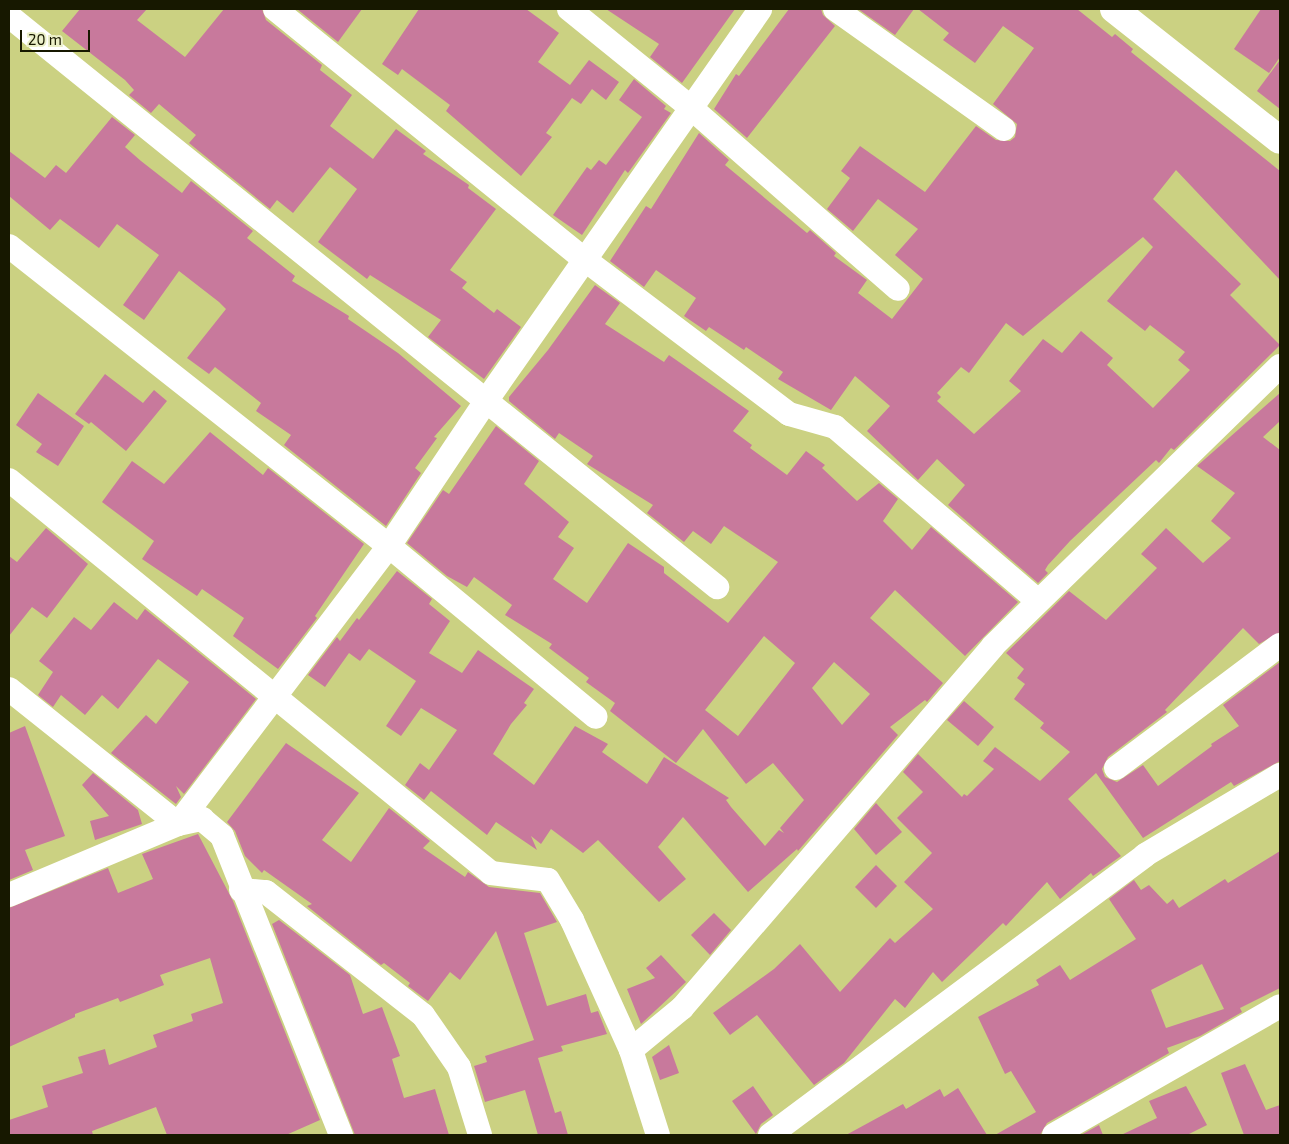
<!DOCTYPE html>
<style>
body{margin:0}
#map{position:relative;width:1289px;height:1144px;overflow:hidden;background:#cbd182;font-family:"Exo 2",sans-serif}
div>[style]{position:absolute}
[style*='--x']{left:calc(var(--x)*1px);top:calc(var(--y)*1px);width:calc(var(--w)*1px);rotate:calc(var(--a)*1deg)}
.building>*{inset:0;background:#c8799c}
.street>*{height:24px;margin:-12px;padding:0 12px;transform-origin:12px;border-radius:12px;background:#fff}
.secondary>*{height:28px;margin:-14px;padding:0 14px;transform-origin:14px;border-radius:14px;background:#fff}
span{translate:-50% -50%;white-space:nowrap;text-align:center;line-height:1.15;-webkit-text-stroke:4px #ebefc8;paint-order:stroke}
.frame{position:absolute;inset:0;border:10px solid #171800;pointer-events:none}
.scale{position:absolute;left:20px;top:30px;width:70px;height:22px;box-sizing:border-box;border:2px solid #171800;border-top:0;padding-left:6px;font-size:15px;line-height:18px;white-space:nowrap;color:#171800;-webkit-text-stroke:4px #ebefc8;paint-order:stroke}
</style>
<div id="map">
<div class="building">
<div style="clip-path:polygon(80px 9px,147px 9px,137px 20px,185px 57px,224px 9px,262px 9px,266px 20px,322px 65px,320px 70px,352px 95px,330px 126px,373px 159px,396px 129px,426px 151px,423px 154px,469px 185px,468px 188px,496px 209px,450px 270px,467px 282px,462px 288px,494px 313px,497px 309px,521px 327px,484px 379px,428px 337px,441px 320px,370px 275px,367px 279px,318px 242px,357px 189px,330px 167px,293px 213px,277px 200px,270px 209px,189px 143px,196px 135px,159px 104px,151px 113px,129px 95px,134px 90px,125px 80px,62px 31px)"></div>
<div style="clip-path:polygon(297px 9px,362px 9px,338px 42px)"></div>
<div style="clip-path:polygon(419px 9px,526px 9px,559px 33px,538px 62px,570px 85px,589px 60px,619px 82px,606px 100px,592px 89px,581px 104px,572px 98px,546px 133px,552px 137px,521px 176px,446px 111px,450px 105px,402px 69px,398px 75px,382px 64px)"></div>
<div style="clip-path:polygon(606px 9px,735px 9px,682px 83px,650px 57px,659px 44px)"></div>
<div style="clip-path:polygon(789px 9px,821px 9px,823px 15px,835px 26px,747px 138px,714px 109px,736px 74px,739px 76px)"></div>
<div style="clip-path:polygon(858px 9px,914px 9px,895px 35px)"></div>
<div style="clip-path:polygon(evenodd,918px 9px,1077px 9px,1112px 37px,1115px 34px,1133px 49px,1131px 52px,1280px 171px,1280px 280px,1176px 170px,1153px 199px,1241px 284px,1230px 295px,1280px 345px,1174px 450px,1171px 448px,1159px 463px,1156px 460px,1070px 541px,1048px 565px,1045px 570px,1048px 573px,1038px 583px,948px 505px,965px 485px,937px 459px,918px 480px,867px 431px,890px 406px,855px 376px,831px 410px,778px 379px,783px 372px,746px 347px,744px 350px,709px 327px,706px 331px,684px 316px,696px 298px,656px 270px,644px 287px,610px 261px,646px 206px,651px 209px,699px 133px,729px 160px,725px 165px,807px 233px,810px 230px,836px 253px,834px 256px,867px 280px,858px 293px,892px 319px,923px 279px,895px 255px,918px 229px,878px 199px,853px 231px,827px 209px,850px 178px,841px 171px,860px 146px,925px 192px,976px 126px,996px 140px,1010px 141px,1015px 137px,1017px 124px,993px 104px,1034px 48px,1003px 26px,975px 63px,943px 40px,949px 33px,918px 9px,1143px 237px,1153px 247px,1107px 301px,1145px 331px,1150px 325px,1185px 352px,1178px 360px,1190px 370px,1153px 408px,1107px 365px,1113px 358px,1081px 331px,1062px 353px,1043px 339px,1009px 381px,1021px 391px,974px 434px,937px 401px,941px 397px,937px 393px,961px 367px,969px 373px,1006px 323px,1023px 336px,1143px 237px)"></div>
<div style="clip-path:polygon(1261px 9px,1280px 9px,1280px 57px,1269px 73px,1234px 49px)"></div>
<div style="clip-path:polygon(1280px 60px,1280px 109px,1257px 91px)"></div>
<div style="clip-path:polygon(634px 79px,666px 106px,664px 109px,671px 113px,628px 173px,625px 170px,582px 235px,553px 215px,587px 167px,591px 170px,599px 160px,606px 165px,642px 117px,619px 100px)"></div>
<div style="clip-path:polygon(112px 117px,135px 135px,125px 147px,141px 161px,182px 193px,191px 181px,253px 231px,247px 238px,295px 276px,292px 281px,349px 316px,348px 319px,398px 353px,461px 406px,434px 437px,437px 438px,415px 468px,421px 473px,386px 526px,284px 445px,291px 435px,256px 411px,261px 403px,215px 367px,209px 374px,187px 358px,226px 309px,219px 302px,179px 271px,144px 320px,123px 305px,159px 255px,117px 224px,99px 248px,60px 219px,50px 230px,9px 196px,9px 151px,45px 178px,56px 165px,66px 173px)"></div>
<div style="clip-path:polygon(evenodd,595px 285px,620px 303px,605px 324px,664px 362px,669px 355px,749px 411px,733px 431px,752px 445px,750px 448px,787px 475px,806px 451px,825px 465px,822px 468px,857px 501px,879px 483px,898px 499px,883px 521px,912px 550px,931px 527px,1018px 602px,965px 656px,895px 590px,870px 618px,943px 683px,927px 702px,925px 700px,890px 727px,898px 735px,798px 851px,797px 849px,748px 892px,683px 817px,658px 847px,686px 879px,659px 902px,598px 840px,583px 853px,551px 829px,541px 844px,531px 836px,537px 850px,496px 822px,487px 835px,431px 791px,424px 800px,405px 785px,420px 763px,429px 770px,457px 730px,421px 708px,401px 736px,386px 726px,416px 681px,369px 649px,360px 661px,349px 653px,325px 687px,308px 675px,337px 637px,340px 641px,357px 618px,359px 620px,397px 571px,432px 599px,429px 604px,450px 621px,429px 653px,462px 673px,478px 650px,534px 689px,524px 703px,527px 705px,511px 724px,493px 754px,534px 785px,575px 726px,608px 744px,602px 752px,647px 784px,664px 757px,729px 798px,726px 800px,731px 807px,765px 846px,779px 830px,784px 833px,780px 828px,804px 800px,773px 763px,746px 784px,703px 729px,676px 763px,610px 711px,615px 703px,586px 682px,589px 678px,549px 648px,552px 644px,505px 615px,512px 605px,474px 577px,467px 587px,447px 576px,407px 543px,443px 490px,449px 494px,496px 426px,539px 461px,524px 484px,569px 522px,558px 537px,574px 548px,553px 579px,587px 603px,628px 543px,664px 567px,664px 573px,728px 623px,778px 562px,724px 526px,711px 544px,693px 531px,684px 542px,647px 513px,653px 505px,587px 464px,593px 456px,559px 433px,555px 439px,509px 401px,509px 397px,548px 350px,595px 285px,764px 636px,795px 663px,738px 736px,705px 710px,764px 636px,595px 285px,834px 662px,870px 694px,842px 725px,812px 688px,834px 662px)"></div>
<div style="clip-path:polygon(105px 374px,143px 403px,154px 390px,167px 401px,126px 451px,91px 422px,89px 424px,75px 414px)"></div>
<div style="clip-path:polygon(38px 393px,84px 426px,58px 466px,36px 452px,42px 444px,16px 425px)"></div>
<div style="clip-path:polygon(1280px 393px,1280px 421px,1263px 437px,1280px 450px,1280px 632px,1259px 644px,1243px 628px,1165px 710px,1167px 712px,1108px 757px,1102px 769px,1105px 777px,1117px 782px,1143px 765px,1158px 786px,1212px 746px,1211px 744px,1239px 726px,1223px 705px,1280px 662px,1280px 761px,1234px 786px,1231px 782px,1143px 838px,1096px 773px,1068px 799px,1121px 856px,1093px 876px,1091px 873px,1060px 899px,1047px 882px,1006px 926px,1003px 923px,942px 982px,933px 972px,905px 1008px,895px 999px,844px 1063px,814px 1085px,757px 1015px,730px 1035px,713px 1013px,774px 969px,800px 944px,840px 992px,890px 938px,895px 943px,933px 909px,904px 882px,932px 853px,897px 818px,923px 792px,903px 772px,918px 754px,962px 797px,964px 794px,967px 796px,994px 769px,983px 761px,995px 747px,1040px 781px,1070px 752px,1040px 728px,1044px 723px,1014px 699px,1025px 684px,1017px 678px,1024px 669px,1006px 653px,1069px 591px,1106px 620px,1157px 568px,1141px 554px,1166px 528px,1203px 563px,1231px 538px,1211px 521px,1235px 493px,1197px 466px)"></div>
<div style="clip-path:polygon(210px 432px,263px 475px,268px 468px,364px 544px,315px 616px,317px 618px,278px 669px,233px 636px,244px 618px,202px 589px,197px 596px,142px 559px,154px 541px,102px 502px,132px 461px,164px 484px)"></div>
<div style="clip-path:polygon(46px 528px,88px 564px,47px 618px,32px 607px,9px 636px,9px 556px,17px 562px)"></div>
<div style="clip-path:polygon(114px 602px,137px 620px,145px 609px,256px 699px,184px 794px,176px 786px,181px 797px,176px 804px,111px 753px,146px 715px,156px 724px,189px 682px,158px 659px,118px 709px,102px 695px,85px 715px,61px 695px,53px 707px,38px 695px,53px 672px,39px 661px,74px 617px,91px 630px)"></div>
<div style="clip-path:polygon(964px 701px,994px 727px,978px 746px,947px 720px)"></div>
<div style="clip-path:polygon(25px 726px,65px 836px,25px 850px,33px 870px,9px 880px,9px 733px)"></div>
<div style="clip-path:polygon(286px 743px,359px 793px,322px 840px,351px 862px,389px 808px,430px 841px,423px 848px,465px 877px,468px 872px,489px 887px,540px 893px,557px 922px,524px 933px,547px 1006px,586px 994px,591px 1013px,598px 1011px,607px 1034px,561px 1046px,563px 1051px,538px 1058px,555px 1113px,561px 1111px,568px 1135px,538px 1135px,525px 1090px,485px 1102px,474px 1066px,487px 1062px,485px 1056px,534px 1040px,496px 931px,460px 980px,450px 972px,428px 1001px,408px 986px,410px 983px,384px 963px,381px 965px,307px 906px,312px 904px,264px 870px,262px 873px,245px 856px,235px 831px,227px 822px)"></div>
<div style="clip-path:polygon(93px 773px,138px 810px,142px 824px,95px 840px,90px 821px,109px 816px,82px 785px)"></div>
<div style="clip-path:polygon(876px 803px,902px 832px,876px 855px,854px 829px)"></div>
<div style="clip-path:polygon(198px 834px,233px 901px,320px 1120px,286px 1135px,167px 1135px,156px 1107px,92px 1131px,93px 1135px,9px 1135px,9px 1120px,48px 1107px,42px 1086px,83px 1073px,78px 1057px,105px 1049px,109px 1065px,157px 1047px,153px 1035px,193px 1021px,191px 1014px,223px 1003px,210px 958px,160px 975px,164px 985px,120px 1002px,118px 998px,75px 1014px,75px 1017px,9px 1047px,9px 908px,108px 868px,118px 893px,153px 879px,142px 854px)"></div>
<div style="clip-path:polygon(evenodd,1280px 851px,1280px 988px,1240px 1008px,1242px 1012px,1200px 1036px,1167px 1048px,1169px 1053px,1047px 1123px,1040px 1135px,995px 1135px,1036px 1112px,1011px 1071px,1005px 1074px,978px 1017px,1039px 985px,1036px 980px,1060px 965px,1070px 980px,1136px 939px,1109px 899px,1134px 880px,1141px 890px,1149px 885px,1167px 904px,1173px 899px,1179px 908px,1225px 879px,1228px 883px,1280px 851px,1202px 964px,1224px 1009px,1166px 1028px,1151px 990px,1202px 964px)"></div>
<div style="clip-path:polygon(876px 865px,897px 886px,876px 908px,855px 887px)"></div>
<div style="clip-path:polygon(714px 913px,731px 930px,710px 955px,691px 935px)"></div>
<div style="clip-path:polygon(279px 920px,350px 975px,363px 1014px,382px 1007px,400px 1056px,392px 1059px,404px 1098px,435px 1089px,449px 1135px,355px 1135px,272px 924px)"></div>
<div style="clip-path:polygon(661px 955px,686px 982px,641px 1024px,627px 989px,655px 978px,646px 968px)"></div>
<div style="clip-path:polygon(669px 1045px,679px 1073px,660px 1080px,652px 1057px)"></div>
<div style="clip-path:polygon(1245px 1064px,1266px 1110px,1280px 1105px,1280px 1135px,1244px 1135px,1221px 1073px)"></div>
<div style="clip-path:polygon(753px 1086px,773px 1115px,761px 1124px,756px 1134px,732px 1101px)"></div>
<div style="clip-path:polygon(1186px 1086px,1207px 1125px,1187px 1135px,1121px 1135px,1157px 1118px,1149px 1101px)"></div>
<div style="clip-path:polygon(958px 1088px,987px 1135px,846px 1135px,903px 1104px,906px 1109px,940px 1089px,944px 1097px)"></div>
<div style="clip-path:polygon(1099px 1125px,1103px 1135px,1081px 1135px)"></div>
</div>
<div class="street">
<div style="--x:275;--y:9;--w:397;--a:39"></div>
<div style="--x:584;--y:259;--w:257;--a:37.1"></div>
<div style="--x:789;--y:414;--w:48;--a:15.8"></div>
<div style="--x:835;--y:427;--w:266;--a:40.6"></div>
<div style="--x:569;--y:9;--w:156;--a:39"></div>
<div style="--x:690;--y:107;--w:276;--a:41.2"></div>
<div style="--x:835;--y:9;--w:207;--a:35.4"></div>
<div style="--x:9;--y:16;--w:910;--a:38.89"></div>
<div style="--x:9;--y:246;--w:484;--a:38.3"></div>
<div style="--x:389;--y:546;--w:268;--a:39.6"></div>
<div style="--x:9;--y:480;--w:622;--a:39.19"></div>
<div style="--x:491;--y:873;--w:57;--a:7"></div>
<div style="--x:548;--y:880;--w:47;--a:59"></div>
<div style="--x:572;--y:920;--w:143;--a:65.6"></div>
<div style="--x:631;--y:1050;--w:89;--a:72.4"></div>
<div style="--x:9;--y:689;--w:216;--a:38.6"></div>
<div style="--x:178;--y:824;--w:25;--a:-12"></div>
<div style="--x:202;--y:819;--w:26;--a:40"></div>
<div style="--x:222;--y:836;--w:322;--a:68.3"></div>
<div style="--x:1116;--y:768;--w:205;--a:-36.9"></div>
<div style="--x:241;--y:890;--w:25;--a:5"></div>
<div style="--x:266;--y:892;--w:199;--a:38.1"></div>
<div style="--x:423;--y:1015;--w:63;--a:55.3"></div>
<div style="--x:459;--y:1067;--w:71;--a:72.8"></div>
<div style="--x:9;--y:895;--w:183;--a:-22.8"></div>
<div style="--x:178;--y:824;--w:349;--a:-52.8"></div>
<div style="--x:389;--y:546;--w:174;--a:-56.2"></div>
<div style="--x:486;--y:401;--w:478;--a:-55"></div>
<div style="--x:631;--y:1050;--w:66;--a:-39.5"></div>
<div style="--x:682;--y:1008;--w:477;--a:-49.3"></div>
<div style="--x:993;--y:646;--w:401;--a:-44.3"></div>
<div style="--x:770;--y:1135;--w:468;--a:-36.7"></div>
<div style="--x:1145;--y:855;--w:157;--a:-30.7"></div>
<div style="--x:1054;--y:1135;--w:260;--a:-29.7"></div>
</div>
<div class="secondary">
<div style="--x:1114;--y:9;--w:211;--a:38.3"></div>
</div>
<div class="frame"></div>
<div class="scale">20 m</div>
</div>
